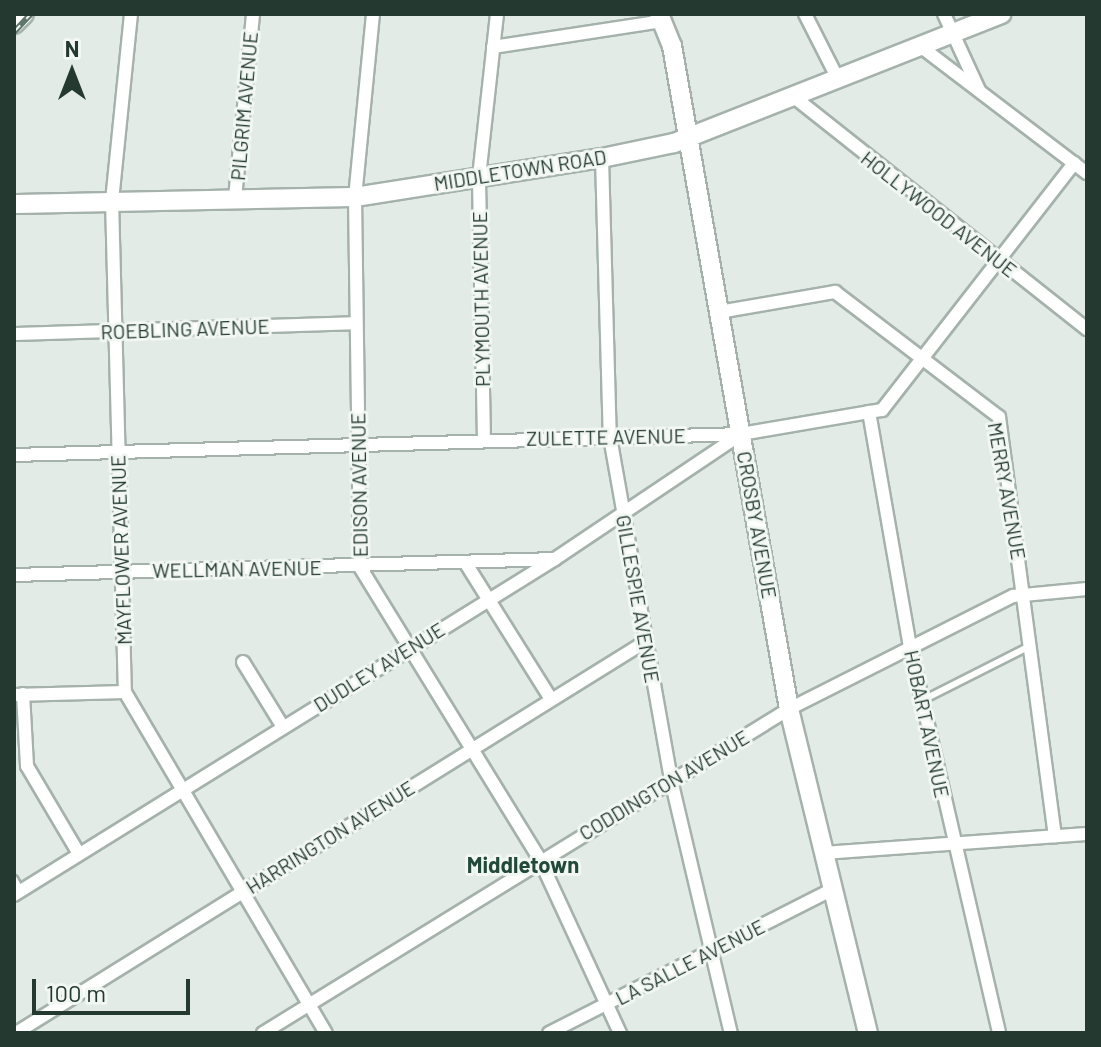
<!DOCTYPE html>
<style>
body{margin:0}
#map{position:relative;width:1101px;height:1047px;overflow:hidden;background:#e2ebe6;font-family:Barlow,sans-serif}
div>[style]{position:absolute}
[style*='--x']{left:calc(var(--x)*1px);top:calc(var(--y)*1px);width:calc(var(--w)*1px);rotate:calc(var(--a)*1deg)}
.roads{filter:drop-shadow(2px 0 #a5b2ac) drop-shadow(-2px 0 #a5b2ac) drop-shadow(0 2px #a5b2ac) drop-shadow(0 -2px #a5b2ac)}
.lane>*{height:6px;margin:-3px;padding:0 3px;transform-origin:3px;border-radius:3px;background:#fff}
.street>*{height:12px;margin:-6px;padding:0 6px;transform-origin:6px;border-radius:6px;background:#fff}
.secondary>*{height:18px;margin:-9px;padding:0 9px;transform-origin:9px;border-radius:9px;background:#fff}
.rail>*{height:6px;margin-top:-3px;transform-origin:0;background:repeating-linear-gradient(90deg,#f2f7f4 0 9px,#5e756c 0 18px);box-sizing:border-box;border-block:2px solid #5e756c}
span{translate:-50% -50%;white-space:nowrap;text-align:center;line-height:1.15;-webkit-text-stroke:6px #f2f7f4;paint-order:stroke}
.street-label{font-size:20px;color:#243a31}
.neighbourhood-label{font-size:22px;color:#224a3b;font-weight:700}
.frame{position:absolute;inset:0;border:16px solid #243a31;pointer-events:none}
.north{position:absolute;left:32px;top:32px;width:80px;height:80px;-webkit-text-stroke:6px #f2f7f4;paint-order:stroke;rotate:0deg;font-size:22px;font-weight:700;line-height:32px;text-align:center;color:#243a31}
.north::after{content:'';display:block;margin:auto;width:28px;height:36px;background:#243a31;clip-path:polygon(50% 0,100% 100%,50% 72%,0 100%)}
.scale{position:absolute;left:32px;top:979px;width:158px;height:36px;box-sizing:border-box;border:4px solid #243a31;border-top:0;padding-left:10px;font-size:24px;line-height:28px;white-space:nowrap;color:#243a31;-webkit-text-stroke:6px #f2f7f4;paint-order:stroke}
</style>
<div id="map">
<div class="roads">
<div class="lane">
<div style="--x:921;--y:701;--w:120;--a:-26.8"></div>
<div style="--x:14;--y:879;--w:14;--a:60"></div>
</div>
<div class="street">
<div style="--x:131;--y:14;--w:187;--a:95.8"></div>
<div style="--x:112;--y:200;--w:492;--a:88.5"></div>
<div style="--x:125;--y:692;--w:396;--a:59.5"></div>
<div style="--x:373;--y:14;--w:184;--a:95.6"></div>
<div style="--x:355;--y:197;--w:370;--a:89.2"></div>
<div style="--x:360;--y:567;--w:344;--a:58.4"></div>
<div style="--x:540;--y:860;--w:191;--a:65.2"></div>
<div style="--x:805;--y:14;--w:73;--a:63.1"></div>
<div style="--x:944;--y:14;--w:84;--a:65.3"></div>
<div style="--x:920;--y:46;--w:210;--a:37.3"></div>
<div style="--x:493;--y:47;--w:171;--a:-8.7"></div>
<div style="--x:794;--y:97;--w:374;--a:38.4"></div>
<div style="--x:602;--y:158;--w:279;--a:88.4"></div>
<div style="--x:610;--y:437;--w:348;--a:79.9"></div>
<div style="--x:671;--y:780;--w:260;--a:76.7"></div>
<div style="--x:235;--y:198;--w:185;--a:-84.4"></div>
<div style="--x:719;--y:312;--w:118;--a:-9.8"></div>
<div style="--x:835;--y:292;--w:206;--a:37.3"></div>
<div style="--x:999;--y:417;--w:423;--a:82.4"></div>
<div style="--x:14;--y:334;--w:341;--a:-1.8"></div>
<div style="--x:869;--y:412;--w:239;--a:80.1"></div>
<div style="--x:910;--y:647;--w:396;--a:77"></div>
<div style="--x:484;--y:440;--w:263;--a:-91.1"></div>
<div style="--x:479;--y:177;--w:164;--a:-83.7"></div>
<div style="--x:14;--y:455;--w:727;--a:-1.65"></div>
<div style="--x:741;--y:434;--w:143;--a:-9.7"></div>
<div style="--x:882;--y:410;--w:313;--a:-52.1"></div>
<div style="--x:465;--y:562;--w:162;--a:57.9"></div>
<div style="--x:14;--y:575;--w:541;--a:-1.69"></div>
<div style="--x:243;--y:662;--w:76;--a:58.4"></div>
<div style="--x:23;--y:694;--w:72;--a:86.8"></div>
<div style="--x:27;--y:766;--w:102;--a:59.4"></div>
<div style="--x:14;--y:695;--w:111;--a:-1.5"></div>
<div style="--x:822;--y:853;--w:266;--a:-4.1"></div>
<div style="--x:14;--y:895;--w:637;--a:-31.84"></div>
<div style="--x:555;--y:559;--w:224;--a:-33.9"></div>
<div style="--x:16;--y:1033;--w:741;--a:-31.87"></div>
<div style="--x:263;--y:1033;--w:618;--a:-31.63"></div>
<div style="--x:789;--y:709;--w:251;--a:-26.8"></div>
<div style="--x:1013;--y:596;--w:74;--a:-5.4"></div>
<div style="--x:549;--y:1033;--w:316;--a:-26.9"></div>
</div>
<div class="secondary">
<div style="--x:659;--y:14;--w:35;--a:68"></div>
<div style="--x:672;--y:46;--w:673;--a:79.99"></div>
<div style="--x:789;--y:709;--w:333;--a:76.3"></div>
<div style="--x:14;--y:24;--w:14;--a:-45"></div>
<div style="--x:14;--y:204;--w:341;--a:-1.2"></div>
<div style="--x:355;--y:197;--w:250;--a:-9"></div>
<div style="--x:602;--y:158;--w:74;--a:-11.8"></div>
<div style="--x:674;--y:143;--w:352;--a:-21.5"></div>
</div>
</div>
<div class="rail">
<div style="--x:14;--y:32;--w:25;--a:-47"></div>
</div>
<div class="street-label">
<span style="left:244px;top:106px;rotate:-85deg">PILGRIM AVENUE</span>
<span style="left:520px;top:170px;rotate:-9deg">MIDDLETOWN ROAD</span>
<span style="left:939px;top:214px;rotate:38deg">HOLLYWOOD AVENUE</span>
<span style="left:481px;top:299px;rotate:-91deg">PLYMOUTH AVENUE</span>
<span style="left:185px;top:329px;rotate:-2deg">ROEBLING AVENUE</span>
<span style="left:606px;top:437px;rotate:-1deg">ZULETTE AVENUE</span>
<span style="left:359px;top:485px;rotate:-91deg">EDISON AVENUE</span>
<span style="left:1007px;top:491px;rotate:80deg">MERRY AVENUE</span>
<span style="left:757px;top:525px;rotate:80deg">CROSBY AVENUE</span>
<span style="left:121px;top:550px;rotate:-92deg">MAYFLOWER AVENUE</span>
<span style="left:237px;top:569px;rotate:-1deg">WELLMAN AVENUE</span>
<span style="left:638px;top:599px;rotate:80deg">GILLESPIE AVENUE</span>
<span style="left:379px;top:667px;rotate:-32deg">DUDLEY AVENUE</span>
<span style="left:927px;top:724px;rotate:78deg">HOBART AVENUE</span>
<span style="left:664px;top:785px;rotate:-31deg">CODDINGTON AVENUE</span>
<span style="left:330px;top:837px;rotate:-32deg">HARRINGTON AVENUE</span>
<span style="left:690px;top:962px;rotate:-27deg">LA SALLE AVENUE</span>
</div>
<div class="neighbourhood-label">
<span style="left:523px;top:865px">Middletown</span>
</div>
<div class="frame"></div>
<div class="north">N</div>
<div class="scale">100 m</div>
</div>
